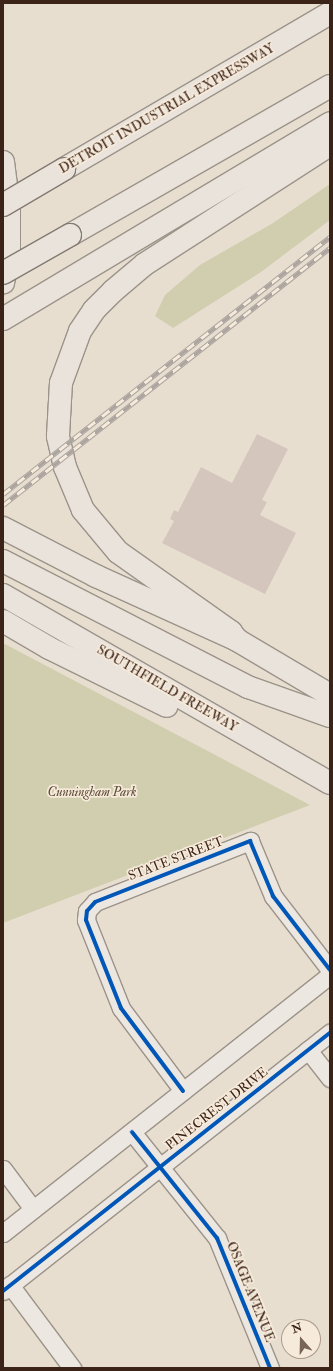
<!DOCTYPE html>
<style>
body{margin:0}
#map{position:relative;width:333px;height:1371px;overflow:hidden;background:#e7ded0;font-family:"IM FELL Double Pica",serif}
div>[style]{position:absolute}
[style*='--x']{left:calc(var(--x)*1px);top:calc(var(--y)*1px);width:calc(var(--w)*1px);rotate:calc(var(--a)*1deg)}
.green>*{inset:0;background:#d0ceae}
.building>*{inset:0;background:#d4c6bd}
.roads{filter:drop-shadow(1px 0 #9b9389) drop-shadow(-1px 0 #9b9389) drop-shadow(0 1px #9b9389) drop-shadow(0 -1px #9b9389)}
.minor>*{height:17px;margin:-8.5px;padding:0 8.5px;transform-origin:8.5px;border-radius:8.5px;background:#ece7e0}
.highway>*{height:22px;margin:-11px;padding:0 11px;transform-origin:11px;border-radius:11px;background:#e9e3db}
.rail>*{height:4.5px;margin-top:-2.25px;transform-origin:0;background:repeating-linear-gradient(90deg,#f6eada 0 9px,#aca59f 0 18px);box-sizing:border-box;border-block:1px solid #aca59f}
.bridges{filter:drop-shadow(1px 0 #827971) drop-shadow(-1px 0 #827971) drop-shadow(0 1px #827971) drop-shadow(0 -1px #827971)}
.highway-bridge>*{height:22px;margin:-11px;padding:0 11px;transform-origin:11px;border-radius:11px;background:#e9e3db}
.cycleway>*{height:4px;margin:-2px;padding:0 2px;transform-origin:2px;border-radius:2px;background:#0057b8}
span{translate:-50% -50%;white-space:nowrap;text-align:center;line-height:1.15;-webkit-text-stroke:3.5px #f6eada;paint-order:stroke}
.street-label{font-size:13px;color:#3c2317}
.park-label{font-size:13px;color:#5c4a36;font-style:italic}
.frame{position:absolute;inset:0;border:4px solid #3c2317;pointer-events:none}
.north{position:absolute;left:281px;top:1319px;width:40px;height:40px;box-sizing:border-box;background:#f6eada;border:1px solid #ac9a8c;border-radius:50%;rotate:340deg;font-size:11px;font-weight:700;line-height:16px;text-align:center;color:#3c2317}
.north::after{content:'';display:block;margin:auto;width:14px;height:18px;background:#786458;clip-path:polygon(50% 0,100% 100%,50% 72%,0 100%)}
</style>
<div id="map">
<div class="green">
<div style="clip-path:polygon(330px 184px,330px 220px,261px 272px,173px 328px,155px 316px,165px 295px,200px 265px,273px 223px)"></div>
<div style="clip-path:polygon(3px 643px,310px 805px,3px 923px)"></div>
</div>
<div class="building">
<div style="clip-path:polygon(257px 434px,288px 449px,262px 500px,267px 502px,260px 515px,296px 533px,265px 594px,162px 543px,174px 521px,170px 519px,174px 510px,178px 512px,201px 467px,232px 483px)"></div>
</div>
<div class="roads">
<div class="minor">
<div style="--x:308;--y:1050;--w:36;--a:52"></div>
<div style="--x:183;--y:1091;--w:104;--a:-126.8"></div>
<div style="--x:121;--y:1008;--w:95;--a:-111.7"></div>
<div style="--x:86;--y:920;--w:9;--a:-84"></div>
<div style="--x:87;--y:911;--w:12;--a:-48"></div>
<div style="--x:95;--y:902;--w:167;--a:-21.5"></div>
<div style="--x:250;--y:841;--w:60;--a:67.3"></div>
<div style="--x:273;--y:896;--w:93;--a:52.4"></div>
<div style="--x:132;--y:1132;--w:136;--a:51.3"></div>
<div style="--x:217;--y:1238;--w:140;--a:67.8"></div>
<div style="--x:3;--y:1169;--w:50;--a:53.1"></div>
<div style="--x:3;--y:1233;--w:417;--a:-38.3"></div>
<div style="--x:10;--y:1285;--w:104;--a:53.2"></div>
<div style="--x:3;--y:1291;--w:417;--a:-38.3"></div>
</div>
<div class="highway">
<div style="--x:3;--y:162;--w:47;--a:82.7"></div>
<div style="--x:9;--y:209;--w:40;--a:90"></div>
<div style="--x:9;--y:249;--w:34;--a:100"></div>
<div style="--x:64;--y:169;--w:308;--a:-30.4"></div>
<div style="--x:70;--y:235;--w:300;--a:-29.8"></div>
<div style="--x:3;--y:319;--w:381;--a:-30.9"></div>
<div style="--x:3;--y:528;--w:105;--a:27.3"></div>
<div style="--x:96;--y:576;--w:155;--a:24.4"></div>
<div style="--x:237;--y:640;--w:108;--a:30.6"></div>
<div style="--x:3;--y:561;--w:276;--a:27.2"></div>
<div style="--x:248;--y:687;--w:87;--a:19.5"></div>
<div style="--x:3;--y:595;--w:377;--a:29.9"></div>
<div style="--x:3;--y:621;--w:53;--a:30.4"></div>
<div style="--x:49;--y:648;--w:131;--a:26.2"></div>
<div style="--x:237;--y:640;--w:10;--a:-127"></div>
<div style="--x:231;--y:632;--w:138;--a:-144.7"></div>
<div style="--x:118;--y:552;--w:55;--a:-129.8"></div>
<div style="--x:83;--y:510;--w:47;--a:-112.7"></div>
<div style="--x:65;--y:467;--w:32;--a:-103"></div>
<div style="--x:58;--y:436;--w:53;--a:-86.8"></div>
<div style="--x:61;--y:383;--w:55;--a:-69.9"></div>
<div style="--x:80;--y:331;--w:25;--a:-56"></div>
<div style="--x:94;--y:310;--w:27;--a:-45"></div>
<div style="--x:113;--y:291;--w:42;--a:-40.2"></div>
<div style="--x:145;--y:264;--w:220;--a:-32.8"></div>
</div>
</div>
<div class="rail">
<div style="--x:3;--y:494;--w:416;--a:-38.2"></div>
<div style="--x:3;--y:505;--w:416;--a:-38.2"></div>
</div>
<div class="bridges">
<div class="highway-bridge">
<div style="--x:3;--y:205;--w:71;--a:-30.5"></div>
<div style="--x:3;--y:273;--w:77;--a:-29.6"></div>
</div>
</div>
<div class="cycleway">
<div style="--x:183;--y:1091;--w:104;--a:-126.8"></div>
<div style="--x:121;--y:1008;--w:95;--a:-111.7"></div>
<div style="--x:86;--y:920;--w:9;--a:-84"></div>
<div style="--x:87;--y:911;--w:12;--a:-48"></div>
<div style="--x:95;--y:902;--w:167;--a:-21.5"></div>
<div style="--x:250;--y:841;--w:60;--a:67.3"></div>
<div style="--x:273;--y:896;--w:93;--a:52.4"></div>
<div style="--x:132;--y:1132;--w:136;--a:51.3"></div>
<div style="--x:217;--y:1238;--w:140;--a:67.8"></div>
<div style="--x:3;--y:1291;--w:417;--a:-38.3"></div>
</div>
<div class="street-label">
<span style="left:167px;top:109px;rotate:-30deg">DETROIT INDUSTRIAL EXPRESSWAY</span>
<span style="left:167px;top:689px;rotate:30deg">SOUTHFIELD FREEWAY</span>
<span style="left:176px;top:859px;rotate:-21deg">STATE STREET</span>
<span style="left:217px;top:1109px;rotate:-38deg">PINECREST DRIVE</span>
<span style="left:250px;top:1292px;rotate:68deg">OSAGE AVENUE</span>
</div>
<div class="park-label">
<span style="left:92px;top:792px">Cunningham Park</span>
</div>
<div class="frame"></div>
<div class="north">N</div>
</div>
